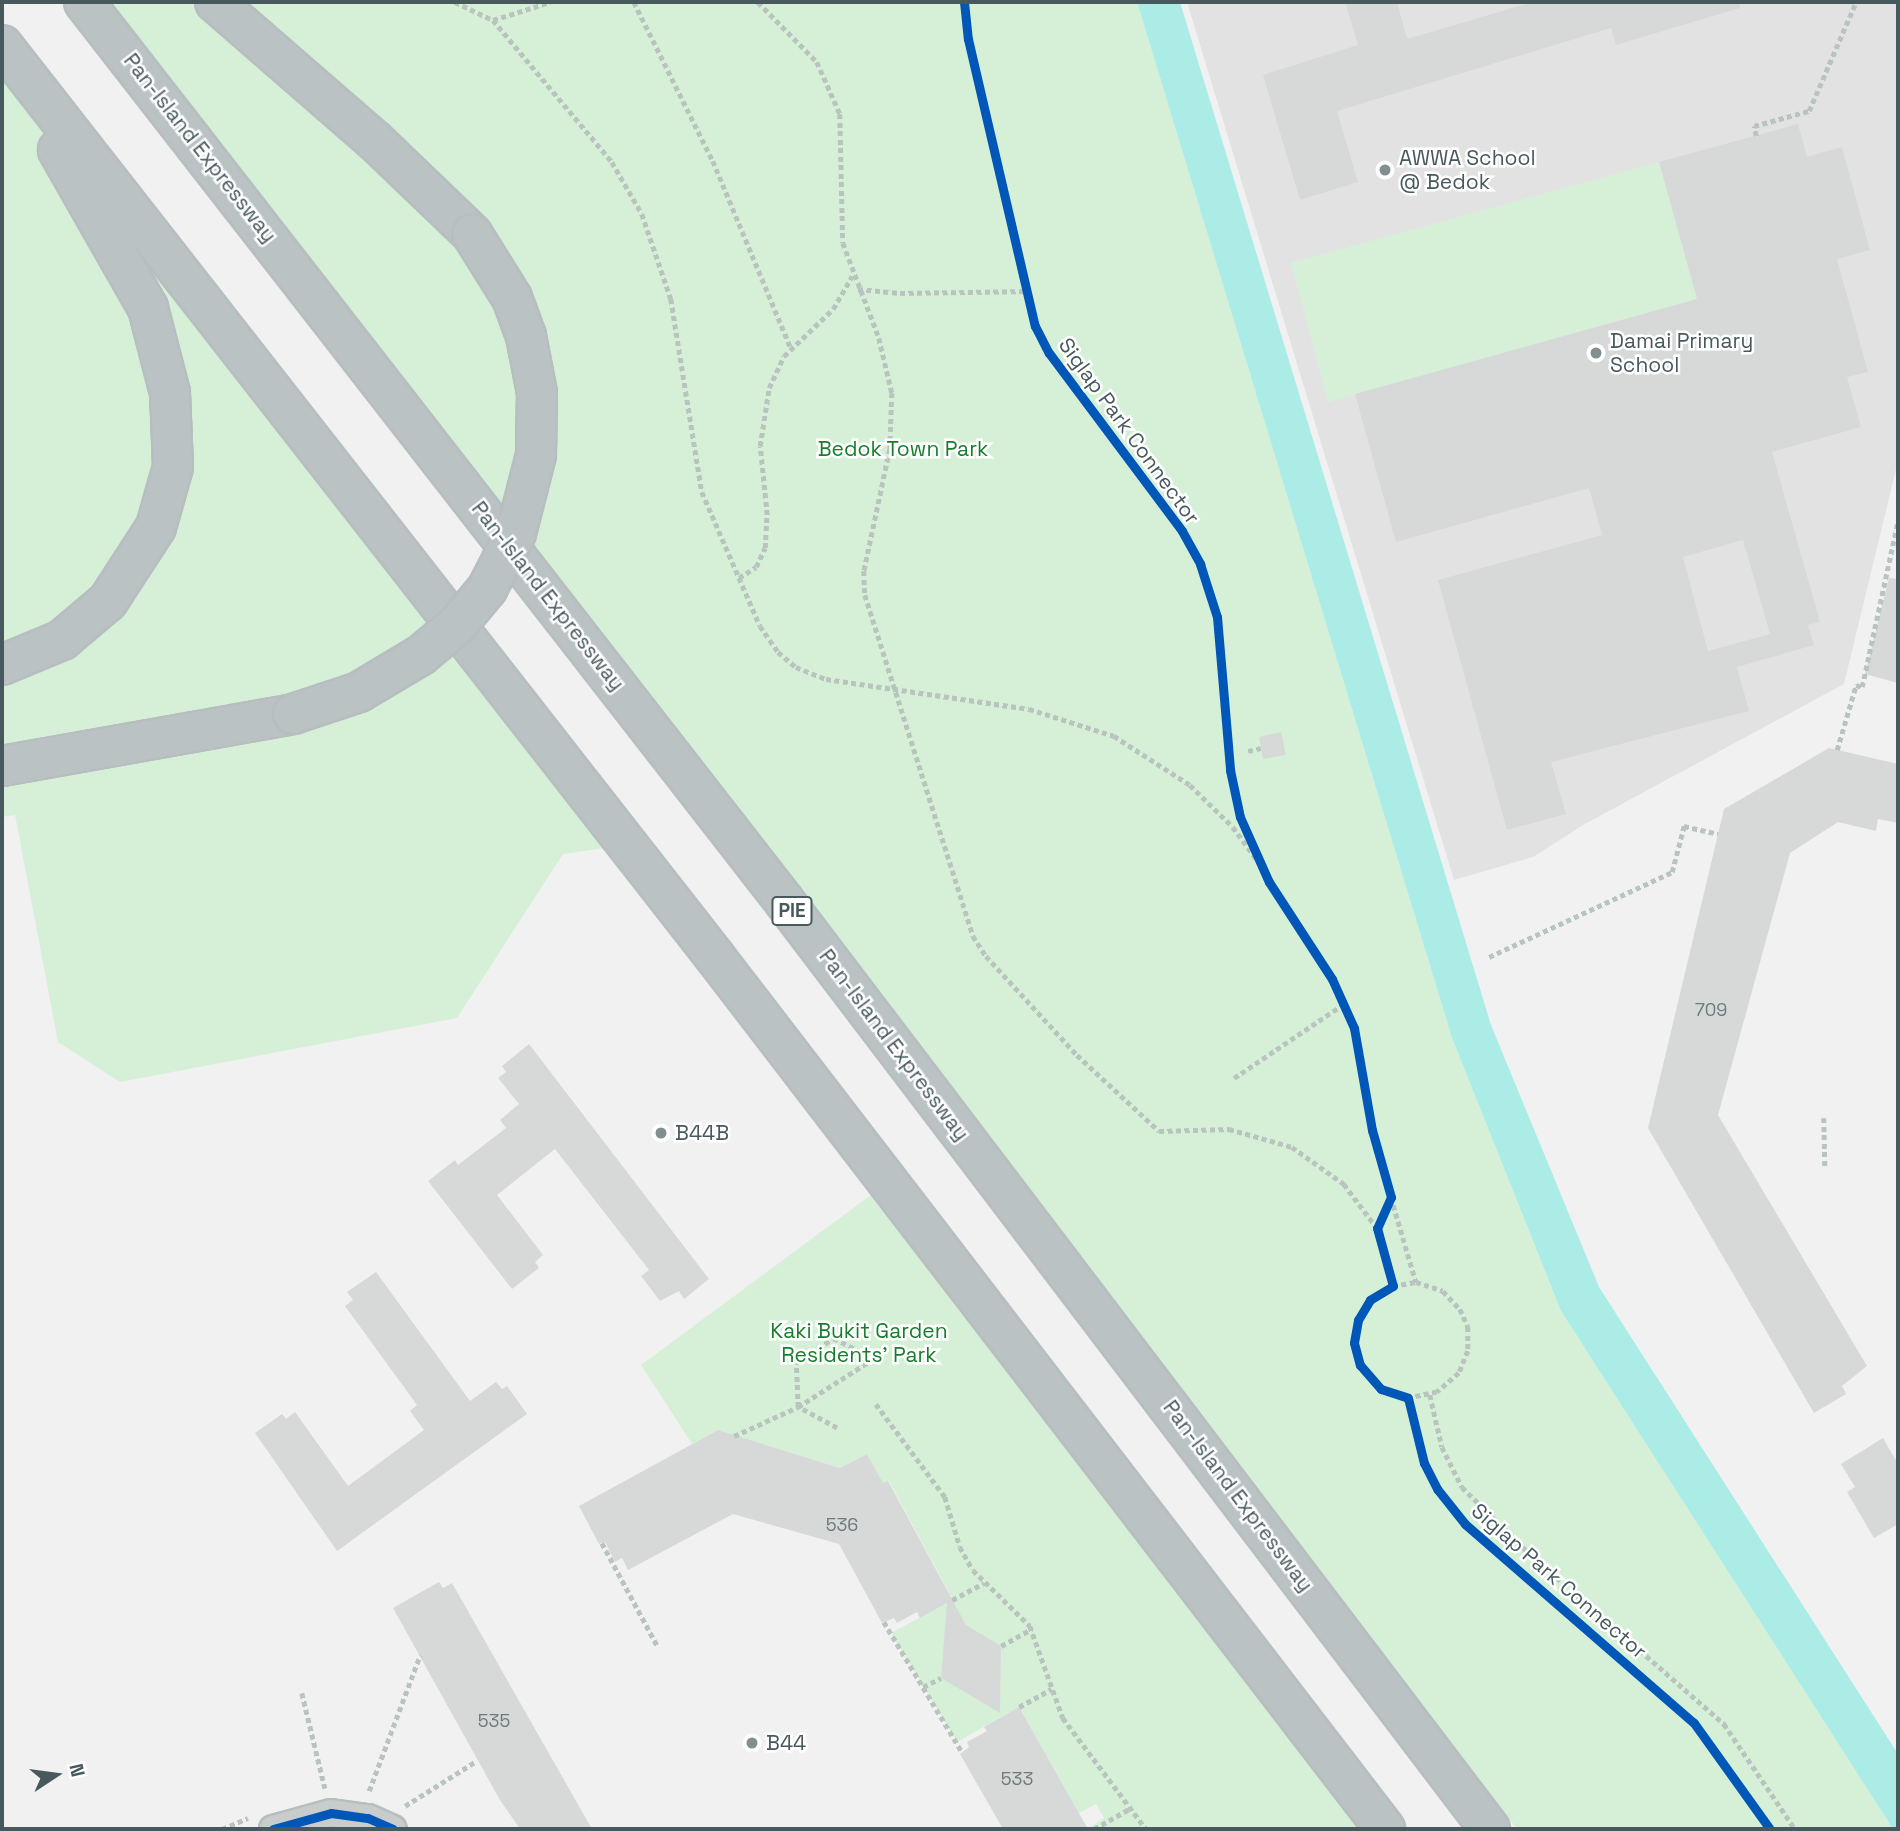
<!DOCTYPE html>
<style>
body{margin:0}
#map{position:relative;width:1900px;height:1831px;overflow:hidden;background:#f1f1f1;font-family:"Space Grotesk",sans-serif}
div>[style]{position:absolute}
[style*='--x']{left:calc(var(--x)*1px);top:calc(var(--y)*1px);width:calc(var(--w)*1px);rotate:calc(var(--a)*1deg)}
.education>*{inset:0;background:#e3e2e3}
.green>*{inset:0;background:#d6f0d8}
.water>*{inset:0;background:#abede6}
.building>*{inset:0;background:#d7d9d9}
.path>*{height:4.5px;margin-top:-2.25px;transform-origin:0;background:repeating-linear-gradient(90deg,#b8c4bd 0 5px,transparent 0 8.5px)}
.roads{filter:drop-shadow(2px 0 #b6bec0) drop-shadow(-2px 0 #b6bec0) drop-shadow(0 2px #b6bec0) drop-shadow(0 -2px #b6bec0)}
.street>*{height:26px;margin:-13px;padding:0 13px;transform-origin:13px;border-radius:13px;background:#c8cccc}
.highway>*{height:38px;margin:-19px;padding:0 19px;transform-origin:19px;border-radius:19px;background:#bbc2c4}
.bridges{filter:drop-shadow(2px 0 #b6bec0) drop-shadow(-2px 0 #b6bec0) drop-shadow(0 2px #b6bec0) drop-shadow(0 -2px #b6bec0)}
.highway-bridge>*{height:38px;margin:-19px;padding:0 19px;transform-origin:19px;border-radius:19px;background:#bbc2c4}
.cycleway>*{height:9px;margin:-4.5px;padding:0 4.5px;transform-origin:4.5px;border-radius:4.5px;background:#0057b8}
.dots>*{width:19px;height:19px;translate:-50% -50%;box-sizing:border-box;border:4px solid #fff;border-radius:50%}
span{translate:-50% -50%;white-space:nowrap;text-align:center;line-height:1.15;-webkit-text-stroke:5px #fff;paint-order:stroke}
.number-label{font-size:18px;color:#6d7a7d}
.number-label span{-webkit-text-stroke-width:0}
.shield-label span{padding:2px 5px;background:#fff;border:2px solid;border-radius:5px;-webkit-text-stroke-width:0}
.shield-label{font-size:19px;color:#48595d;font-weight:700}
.street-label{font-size:21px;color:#48595d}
.poi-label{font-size:21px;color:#48595d}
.left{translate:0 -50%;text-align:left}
.park-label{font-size:21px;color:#187e2c}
.frame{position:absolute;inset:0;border:4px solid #48595d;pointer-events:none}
.north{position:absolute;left:21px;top:1740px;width:70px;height:70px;-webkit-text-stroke:5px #fff;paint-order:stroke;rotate:77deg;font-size:19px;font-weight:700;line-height:28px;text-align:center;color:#48595d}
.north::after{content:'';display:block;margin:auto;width:24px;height:32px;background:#48595d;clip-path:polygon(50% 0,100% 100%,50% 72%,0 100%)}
</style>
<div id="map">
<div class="education">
<div style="clip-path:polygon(1187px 2px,1898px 2px,1898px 461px,1844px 684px,1583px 825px,1533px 857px,1454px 880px)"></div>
</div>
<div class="green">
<div style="clip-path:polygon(84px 2px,216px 2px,472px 234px,532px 363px,506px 541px)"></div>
<div style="clip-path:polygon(236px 2px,1137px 2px,1452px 1038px,1561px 1311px,1893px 1829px,1517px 1829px,526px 539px,517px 281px)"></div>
<div style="clip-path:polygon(2px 45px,627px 845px,563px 854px,457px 1018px,120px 1082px,58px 1042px,15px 815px,2px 817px)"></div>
<div style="clip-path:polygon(1659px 162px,1697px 299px,1328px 402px,1291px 263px)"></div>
<div style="clip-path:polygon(883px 1186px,1372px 1829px,1087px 1829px,1104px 1818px,1096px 1804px,1079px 1813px,1019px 1707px,957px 1742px,891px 1633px,953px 1600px,889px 1481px,883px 1483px,867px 1454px,840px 1468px,718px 1430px,692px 1444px,641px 1365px)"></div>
</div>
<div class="water">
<div style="clip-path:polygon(1137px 2px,1180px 2px,1491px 1025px,1599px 1287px,1898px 1754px,1898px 1829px,1893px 1829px,1561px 1311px,1452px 1038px)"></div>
</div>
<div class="building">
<div style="clip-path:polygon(1345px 2px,1397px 2px,1407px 39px,1533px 2px,1739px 2px,1740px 8px,1616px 45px,1611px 28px,1337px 111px,1358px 182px,1300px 200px,1263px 75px,1358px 45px)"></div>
<div style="clip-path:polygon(evenodd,1798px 124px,1807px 157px,1842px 147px,1870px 250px,1837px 259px,1868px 372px,1847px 377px,1861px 427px,1772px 452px,1820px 622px,1808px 625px,1814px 645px,1737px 667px,1749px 711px,1551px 762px,1566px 814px,1507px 830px,1438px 580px,1602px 535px,1589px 488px,1396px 542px,1355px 394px,1697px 299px,1659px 162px,1798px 124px,1743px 540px,1770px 634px,1708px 651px,1683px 557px,1743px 540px)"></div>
<div style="clip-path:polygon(1889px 578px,1898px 579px,1898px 683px,1865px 674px)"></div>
<div style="clip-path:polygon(1281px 732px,1286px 755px,1263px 759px,1259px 737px)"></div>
<div style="clip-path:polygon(1829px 748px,1898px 764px,1898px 823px,1878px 819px,1876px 831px,1838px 822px,1790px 853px,1718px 1115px,1867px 1366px,1842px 1386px,1846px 1394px,1814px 1413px,1648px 1128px,1724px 809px)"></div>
<div style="clip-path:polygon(529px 1044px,709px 1279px,684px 1299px,679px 1291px,660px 1301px,641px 1276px,649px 1270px,555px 1149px,497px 1195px,543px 1255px,535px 1262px,539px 1268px,512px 1289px,428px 1181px,455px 1160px,458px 1165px,506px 1128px,500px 1120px,519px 1104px,498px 1078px,506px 1072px,502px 1066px)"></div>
<div style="clip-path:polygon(376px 1272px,470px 1401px,496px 1382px,502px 1389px,507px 1386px,527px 1414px,337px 1551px,255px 1433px,282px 1414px,286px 1419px,295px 1412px,348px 1486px,424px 1430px,410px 1411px,417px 1405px,345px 1306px,353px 1300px,347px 1292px)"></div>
<div style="clip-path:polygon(718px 1430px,840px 1468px,867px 1454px,883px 1483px,888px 1481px,966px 1625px,1001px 1646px,1000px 1713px,941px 1678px,947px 1603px,920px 1618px,917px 1612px,897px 1623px,894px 1618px,882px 1623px,839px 1544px,733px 1514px,628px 1570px,622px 1558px,615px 1562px,605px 1542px,599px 1544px,579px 1506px)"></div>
<div style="clip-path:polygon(1883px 1438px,1898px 1464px,1898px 1524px,1874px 1538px,1847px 1492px,1855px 1487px,1841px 1464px)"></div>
<div style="clip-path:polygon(439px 1582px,443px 1588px,452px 1583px,592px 1829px,520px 1829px,500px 1800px,393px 1608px)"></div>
<div style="clip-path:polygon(1019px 1707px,1088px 1829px,1003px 1829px,960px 1754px,969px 1747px,967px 1742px,987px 1731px,984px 1727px)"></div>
</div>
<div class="path">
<div style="--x:455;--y:2;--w:42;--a:25.3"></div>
<div style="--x:493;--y:20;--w:185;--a:50"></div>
<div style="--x:612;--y:162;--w:60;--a:60"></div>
<div style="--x:642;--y:214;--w:90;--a:71.2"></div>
<div style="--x:671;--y:299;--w:195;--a:80.9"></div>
<div style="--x:702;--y:492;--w:146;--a:66.6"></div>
<div style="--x:760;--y:626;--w:32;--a:55"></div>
<div style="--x:778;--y:652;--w:23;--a:40"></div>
<div style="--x:796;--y:667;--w:32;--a:22"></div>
<div style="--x:826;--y:679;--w:205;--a:8.4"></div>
<div style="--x:1029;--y:709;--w:89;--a:17.6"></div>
<div style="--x:1114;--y:736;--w:90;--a:32.8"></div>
<div style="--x:1190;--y:785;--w:60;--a:44.3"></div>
<div style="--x:1233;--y:827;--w:42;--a:53.7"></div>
<div style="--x:634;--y:2;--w:178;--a:63.6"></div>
<div style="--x:713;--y:161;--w:203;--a:67.4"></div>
<div style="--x:758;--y:2;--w:84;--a:45.5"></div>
<div style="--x:817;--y:62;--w:57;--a:66.1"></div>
<div style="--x:840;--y:114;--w:129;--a:88.7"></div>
<div style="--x:843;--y:243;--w:102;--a:69.2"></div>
<div style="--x:879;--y:338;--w:57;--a:76.7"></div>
<div style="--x:892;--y:393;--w:56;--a:92"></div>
<div style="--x:890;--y:449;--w:125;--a:102"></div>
<div style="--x:864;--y:571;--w:24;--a:88"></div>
<div style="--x:865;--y:595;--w:358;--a:72.4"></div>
<div style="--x:973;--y:936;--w:24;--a:57"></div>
<div style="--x:986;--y:956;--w:134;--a:47.4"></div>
<div style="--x:1077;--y:1055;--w:112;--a:42.8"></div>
<div style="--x:1159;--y:1131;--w:70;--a:-1.6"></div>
<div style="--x:1229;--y:1129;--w:66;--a:15.9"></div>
<div style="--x:1292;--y:1147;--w:64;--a:35.4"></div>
<div style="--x:1344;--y:1184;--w:55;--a:53.1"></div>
<div style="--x:493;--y:20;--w:60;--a:-17.5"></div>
<div style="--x:1756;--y:136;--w:10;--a:-101"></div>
<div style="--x:1754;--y:126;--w:57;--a:-15.3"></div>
<div style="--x:1809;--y:111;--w:119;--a:-66.7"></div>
<div style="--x:858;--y:289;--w:42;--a:5.4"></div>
<div style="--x:900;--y:293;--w:126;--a:-0.9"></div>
<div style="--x:739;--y:578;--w:20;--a:-33"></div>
<div style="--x:756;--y:567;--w:21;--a:-65"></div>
<div style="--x:765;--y:548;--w:33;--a:-87"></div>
<div style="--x:767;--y:515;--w:69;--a:-95.8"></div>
<div style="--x:760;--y:446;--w:59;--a:-81.2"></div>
<div style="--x:769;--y:388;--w:35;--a:-65"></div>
<div style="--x:784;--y:356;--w:68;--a:-43.8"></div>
<div style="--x:833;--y:309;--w:38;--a:-60"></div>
<div style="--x:1837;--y:750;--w:68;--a:-73.7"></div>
<div style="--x:1856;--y:685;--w:6;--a:18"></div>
<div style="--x:1862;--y:687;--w:170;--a:-77.8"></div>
<div style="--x:1248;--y:751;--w:13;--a:-13"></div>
<div style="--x:1489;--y:957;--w:202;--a:-24.9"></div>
<div style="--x:1672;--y:872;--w:48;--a:-75.4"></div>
<div style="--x:1684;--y:826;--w:35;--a:13"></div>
<div style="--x:1234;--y:1078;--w:134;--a:-34"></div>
<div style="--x:1824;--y:1118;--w:49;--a:88.8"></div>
<div style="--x:1391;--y:1197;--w:89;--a:73.6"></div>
<div style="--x:1393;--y:1286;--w:23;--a:-10"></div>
<div style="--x:1416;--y:1282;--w:28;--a:18"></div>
<div style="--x:1443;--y:1291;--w:25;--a:47"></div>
<div style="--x:1460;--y:1309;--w:20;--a:66"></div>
<div style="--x:1468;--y:1327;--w:24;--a:90"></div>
<div style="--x:1468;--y:1351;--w:24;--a:112"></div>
<div style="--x:1459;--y:1373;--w:29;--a:139"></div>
<div style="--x:1437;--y:1392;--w:30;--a:168"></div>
<div style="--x:1430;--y:1395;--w:53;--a:77"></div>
<div style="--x:1442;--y:1447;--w:45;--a:63.4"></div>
<div style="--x:1462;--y:1487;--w:97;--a:44.6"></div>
<div style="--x:1531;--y:1555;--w:257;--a:41.2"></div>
<div style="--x:1724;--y:1724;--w:127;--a:55.9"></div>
<div style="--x:876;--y:1404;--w:116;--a:53.4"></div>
<div style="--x:945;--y:1497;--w:52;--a:73.3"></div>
<div style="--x:960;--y:1547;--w:26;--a:61"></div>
<div style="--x:973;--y:1570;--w:80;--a:44.5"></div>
<div style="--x:1030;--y:1626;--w:98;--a:70.3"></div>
<div style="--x:1063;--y:1718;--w:139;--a:53.2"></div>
<div style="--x:837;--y:1428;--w:44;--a:-151.7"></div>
<div style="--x:798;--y:1407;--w:45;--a:-92.5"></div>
<div style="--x:796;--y:1362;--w:45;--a:-32.3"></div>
<div style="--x:834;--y:1338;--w:45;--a:27.7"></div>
<div style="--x:874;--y:1359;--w:4;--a:90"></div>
<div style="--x:734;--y:1436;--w:70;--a:-24.4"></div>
<div style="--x:798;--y:1407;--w:89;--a:-32.6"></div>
<div style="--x:602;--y:1543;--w:118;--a:61.7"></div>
<div style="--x:952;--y:1600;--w:36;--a:-28"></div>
<div style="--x:884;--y:1622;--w:152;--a:59"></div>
<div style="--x:1001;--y:1646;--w:35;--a:-29"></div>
<div style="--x:923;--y:1687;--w:20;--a:-27"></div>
<div style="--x:302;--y:1693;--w:98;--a:76.4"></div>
<div style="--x:1019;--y:1707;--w:37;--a:-29"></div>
<div style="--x:369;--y:1791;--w:145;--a:-69.4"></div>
<div style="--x:405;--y:1806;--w:83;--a:-32.2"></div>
<div style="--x:222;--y:1829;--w:28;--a:-23"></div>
<div style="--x:1094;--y:1829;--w:43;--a:-29.6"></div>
</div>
<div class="roads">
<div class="street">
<div style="--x:273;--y:1829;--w:60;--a:-15.4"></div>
<div style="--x:331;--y:1813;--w:37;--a:8"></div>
<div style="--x:368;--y:1818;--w:27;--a:24"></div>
</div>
<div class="highway">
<div style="--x:84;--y:2;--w:1139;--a:52.09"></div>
<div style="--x:784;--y:901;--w:1166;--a:52.74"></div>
<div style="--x:215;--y:2;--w:211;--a:41"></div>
<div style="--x:374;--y:140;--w:136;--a:43.8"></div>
<div style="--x:2;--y:45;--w:1158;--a:51.98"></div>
<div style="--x:715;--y:957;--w:1100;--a:52.46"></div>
<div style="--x:2;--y:665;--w:65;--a:-22.6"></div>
<div style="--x:62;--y:640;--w:60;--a:-40.3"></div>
<div style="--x:108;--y:601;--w:88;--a:-57"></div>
<div style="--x:156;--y:527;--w:62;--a:-74.2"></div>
<div style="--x:173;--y:467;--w:74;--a:-92.3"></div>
<div style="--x:170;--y:393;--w:88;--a:-104.5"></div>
<div style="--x:148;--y:308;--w:182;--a:-119.7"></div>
<div style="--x:2;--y:766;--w:296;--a:-10.1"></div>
</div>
</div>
<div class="bridges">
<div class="highway-bridge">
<div style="--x:293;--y:714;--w:70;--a:-18.4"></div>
<div style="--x:359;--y:692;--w:72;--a:-30.8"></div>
<div style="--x:421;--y:655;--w:47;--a:-39.8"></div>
<div style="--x:457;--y:625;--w:47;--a:-50.2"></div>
<div style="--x:487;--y:589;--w:63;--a:-62.6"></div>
<div style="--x:516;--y:533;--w:81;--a:-75.6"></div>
<div style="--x:536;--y:455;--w:62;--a:-89.1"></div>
<div style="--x:537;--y:393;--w:58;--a:-100.9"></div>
<div style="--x:526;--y:336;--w:40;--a:-110.2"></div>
<div style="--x:512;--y:298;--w:75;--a:-122"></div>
</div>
</div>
<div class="cycleway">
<div style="--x:964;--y:2;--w:37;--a:84"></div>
<div style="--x:968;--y:39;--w:295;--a:76.9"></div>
<div style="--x:1035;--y:326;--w:30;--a:63"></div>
<div style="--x:1049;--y:353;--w:222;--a:53.2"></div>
<div style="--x:1182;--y:531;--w:38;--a:61"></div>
<div style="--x:1200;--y:564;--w:56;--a:72.2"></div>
<div style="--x:1217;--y:617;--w:154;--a:85.1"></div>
<div style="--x:1230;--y:770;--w:48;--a:78"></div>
<div style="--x:1240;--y:817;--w:71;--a:66"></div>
<div style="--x:1269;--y:882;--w:116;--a:57"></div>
<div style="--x:1332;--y:979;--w:54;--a:65.8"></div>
<div style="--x:1354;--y:1028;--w:104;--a:80"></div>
<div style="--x:1372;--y:1130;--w:70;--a:74.2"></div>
<div style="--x:1391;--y:1197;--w:34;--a:114"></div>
<div style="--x:1377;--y:1228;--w:60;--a:74.6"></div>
<div style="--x:1393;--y:1286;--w:27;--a:149"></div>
<div style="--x:1370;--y:1300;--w:23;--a:121"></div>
<div style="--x:1358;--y:1320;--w:23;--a:100"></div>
<div style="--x:1354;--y:1343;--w:23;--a:75"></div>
<div style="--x:1360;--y:1365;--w:32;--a:49"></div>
<div style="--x:1381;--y:1389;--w:28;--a:18"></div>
<div style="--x:1408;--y:1398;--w:67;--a:76.2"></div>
<div style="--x:1424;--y:1463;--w:30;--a:63"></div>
<div style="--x:1438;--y:1490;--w:43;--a:51.5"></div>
<div style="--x:1465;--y:1524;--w:303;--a:41"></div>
<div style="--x:1694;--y:1723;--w:130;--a:54.4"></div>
<div style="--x:273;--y:1829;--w:60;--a:-15.4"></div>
<div style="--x:331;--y:1813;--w:37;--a:8"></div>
<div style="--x:368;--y:1818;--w:27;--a:24"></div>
</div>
<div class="dots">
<div style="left:1385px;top:170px;background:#838e91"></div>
<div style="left:1596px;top:353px;background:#838e91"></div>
<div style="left:661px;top:1133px;background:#838e91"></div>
<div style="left:752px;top:1743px;background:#838e91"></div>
</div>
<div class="number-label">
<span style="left:1711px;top:1010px">709</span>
<span style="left:842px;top:1525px">536</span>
<span style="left:494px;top:1721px">535</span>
<span style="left:1017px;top:1779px">533</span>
</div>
<div class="shield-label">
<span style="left:792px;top:911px">PIE</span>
</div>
<div class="street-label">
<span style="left:200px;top:148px;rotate:52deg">Pan-Island Expressway</span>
<span style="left:1129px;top:431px;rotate:54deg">Siglap Park Connector</span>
<span style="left:548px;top:596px;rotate:52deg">Pan-Island Expressway</span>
<span style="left:894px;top:1045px;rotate:53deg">Pan-Island Expressway</span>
<span style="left:1238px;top:1496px;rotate:53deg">Pan-Island Expressway</span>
<span style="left:1559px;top:1581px;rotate:41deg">Siglap Park Connector</span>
</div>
<div class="poi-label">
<span class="left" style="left:1399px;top:170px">AWWA School<br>@ Bedok</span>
<span class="left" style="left:1610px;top:353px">Damai Primary<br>School</span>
<span class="left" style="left:675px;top:1133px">B44B</span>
<span class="left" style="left:766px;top:1743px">B44</span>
</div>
<div class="park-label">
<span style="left:903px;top:449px">Bedok Town Park</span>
<span style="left:859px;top:1343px">Kaki Bukit Garden<br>Residents' Park</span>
</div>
<div class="frame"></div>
<div class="north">N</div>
</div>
